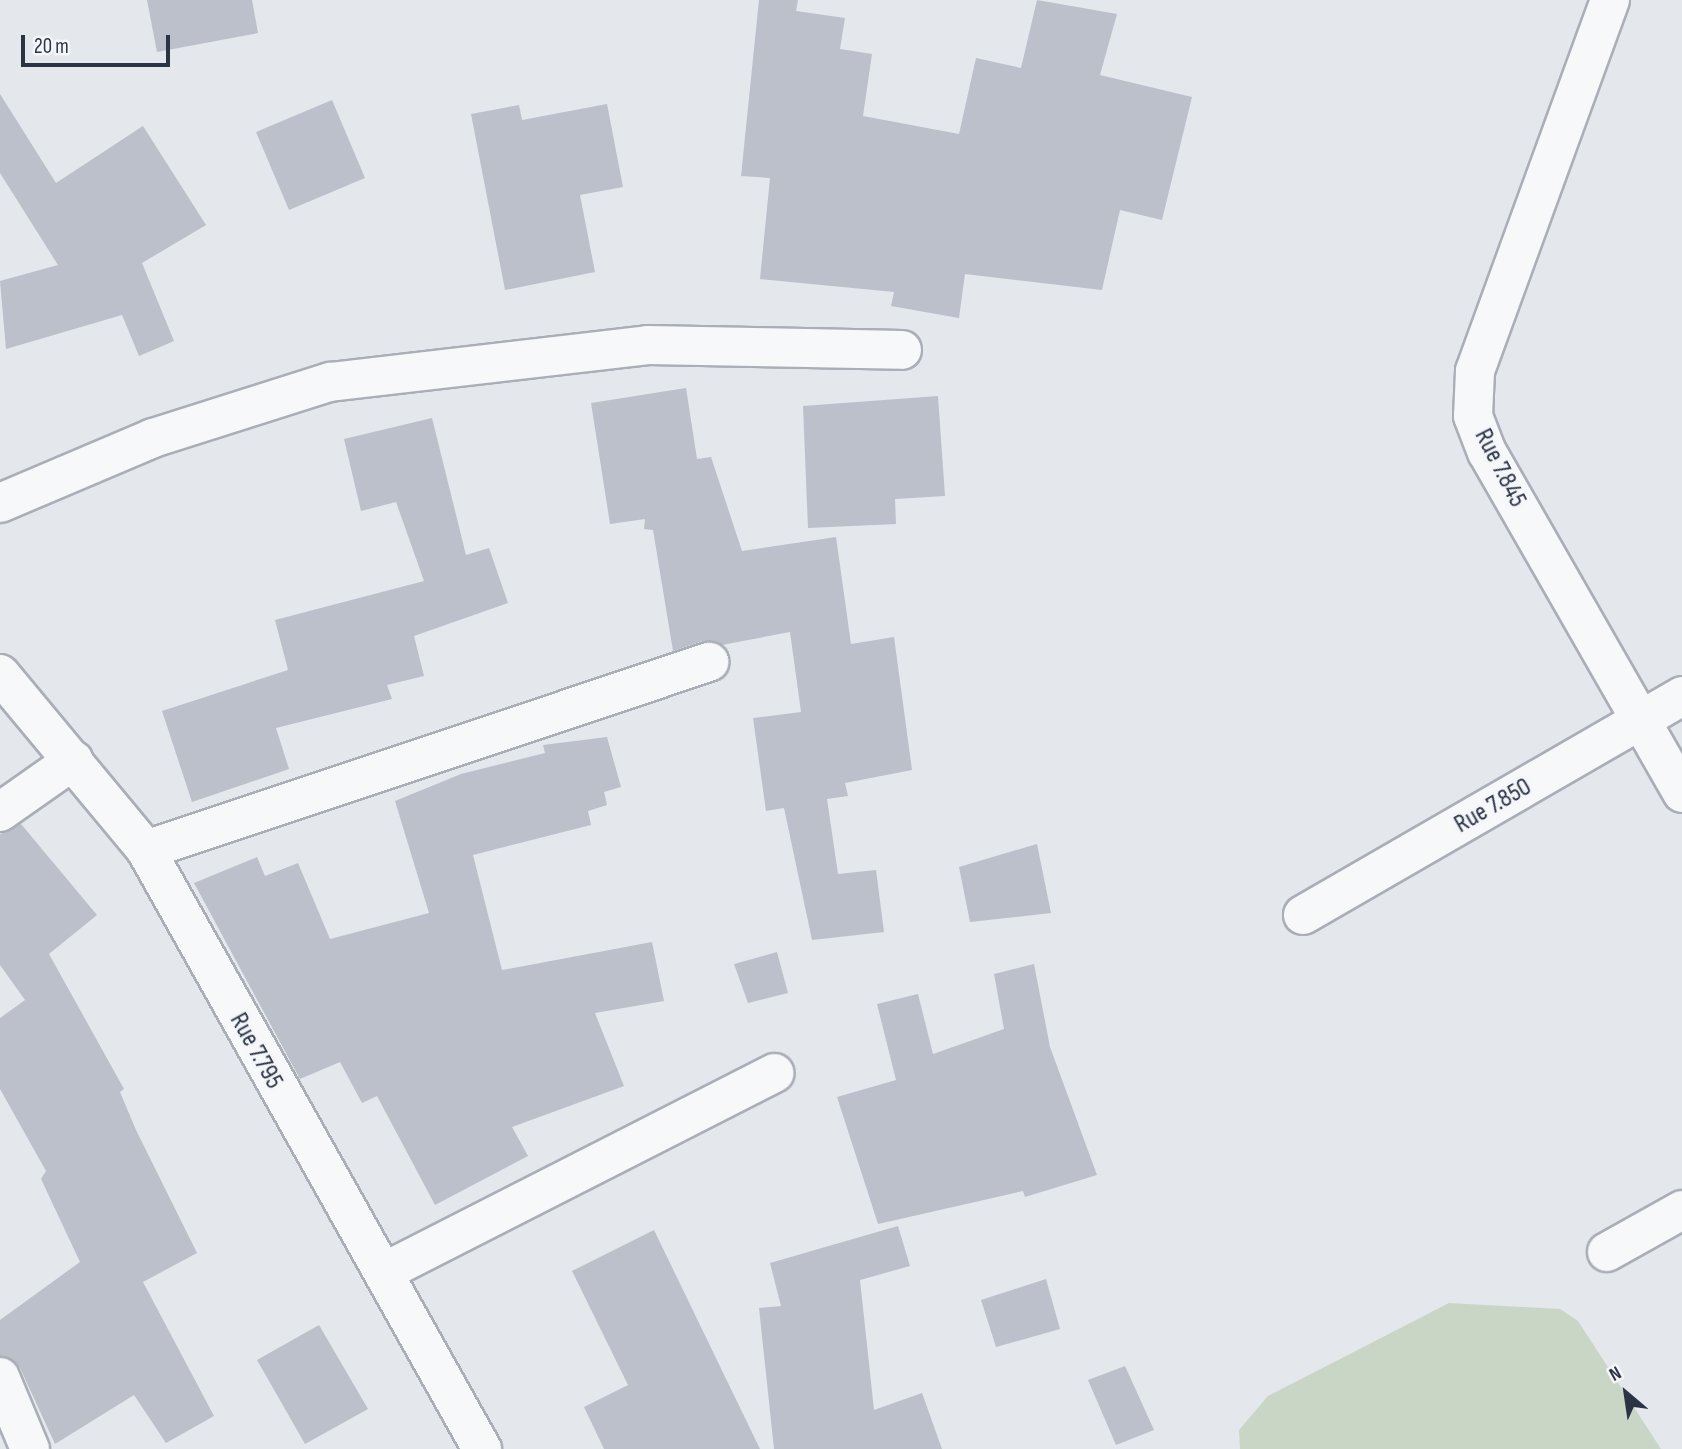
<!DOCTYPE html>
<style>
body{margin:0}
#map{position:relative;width:1682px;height:1449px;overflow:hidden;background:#e4e7ec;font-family:"Sofia Sans Condensed",sans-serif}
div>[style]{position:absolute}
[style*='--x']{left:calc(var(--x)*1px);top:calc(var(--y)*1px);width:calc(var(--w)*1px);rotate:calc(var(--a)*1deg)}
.green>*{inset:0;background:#c9d6c5}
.building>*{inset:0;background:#bbc0ca}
.roads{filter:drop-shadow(2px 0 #a9aeb7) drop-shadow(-2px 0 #a9aeb7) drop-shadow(0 2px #a9aeb7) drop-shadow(0 -2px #a9aeb7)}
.minor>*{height:38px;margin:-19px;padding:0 19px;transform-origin:19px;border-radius:19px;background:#f7f8fa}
span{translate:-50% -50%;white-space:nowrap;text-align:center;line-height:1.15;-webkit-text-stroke:6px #f4f6f9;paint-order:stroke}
.street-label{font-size:26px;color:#2b3445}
.north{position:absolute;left:1591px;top:1358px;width:70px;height:70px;-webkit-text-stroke:5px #f4f6f9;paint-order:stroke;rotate:331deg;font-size:19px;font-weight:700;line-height:28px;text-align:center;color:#2b3445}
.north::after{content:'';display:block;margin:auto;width:24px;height:32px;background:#2b3445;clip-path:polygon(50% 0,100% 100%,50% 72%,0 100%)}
.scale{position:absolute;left:21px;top:35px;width:149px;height:32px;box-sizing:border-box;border:4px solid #2b3445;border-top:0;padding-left:9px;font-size:21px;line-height:24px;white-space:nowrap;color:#2b3445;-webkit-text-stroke:5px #f4f6f9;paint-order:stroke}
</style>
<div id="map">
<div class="green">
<div style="clip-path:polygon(1449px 1303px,1560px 1309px,1578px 1321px,1661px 1449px,1240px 1449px,1239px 1430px,1268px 1396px)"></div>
</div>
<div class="building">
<div style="clip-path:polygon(147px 0,252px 0,258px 33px,157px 52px)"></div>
<div style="clip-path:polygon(759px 0,798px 0,796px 11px,845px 18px,840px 49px,872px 54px,863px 116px,959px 134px,976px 58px,1021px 68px,1037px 0,1117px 14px,1100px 75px,1192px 97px,1162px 220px,1120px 210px,1102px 290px,965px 274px,959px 318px,891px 306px,894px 292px,760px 279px,770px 178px,741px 176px)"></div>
<div style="clip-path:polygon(0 94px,56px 183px,143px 126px,206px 225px,142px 263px,174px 341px,139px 356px,122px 315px,6px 349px,0 281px,58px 265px,0 173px)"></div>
<div style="clip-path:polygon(332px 100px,365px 178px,289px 210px,256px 132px)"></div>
<div style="clip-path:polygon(607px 104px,623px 187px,580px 195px,595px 272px,505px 290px,471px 114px,519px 105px,522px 120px)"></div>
<div style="clip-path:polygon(686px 388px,697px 459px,711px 457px,742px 551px,836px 537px,851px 644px,894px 637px,912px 770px,845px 783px,848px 796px,827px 799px,838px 874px,876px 870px,884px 932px,812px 940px,784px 808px,766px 811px,753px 718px,801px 712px,790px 632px,722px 645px,703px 641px,673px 651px,653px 530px,644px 529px,645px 519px,610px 524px,591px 403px)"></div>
<div style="clip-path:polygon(938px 396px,945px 496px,895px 499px,896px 524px,808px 528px,803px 406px)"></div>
<div style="clip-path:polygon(432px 418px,466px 555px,489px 548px,508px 603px,414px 636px,424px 676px,387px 685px,392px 699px,276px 728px,289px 769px,192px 802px,162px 711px,288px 670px,275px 620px,424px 581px,396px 502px,361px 511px,344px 439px)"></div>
<div style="clip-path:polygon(607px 737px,621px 787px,604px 792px,607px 805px,588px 811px,591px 825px,473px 855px,502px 970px,652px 942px,664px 1001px,595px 1013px,624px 1086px,512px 1127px,528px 1156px,435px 1205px,377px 1096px,362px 1103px,340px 1062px,300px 1079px,194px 883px,257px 857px,265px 876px,298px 863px,330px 939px,429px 913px,395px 801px,461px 774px,545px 753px,543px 745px)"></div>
<div style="clip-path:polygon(21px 824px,97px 915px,49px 954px,124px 1089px,120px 1092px,136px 1130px,197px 1253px,143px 1282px,214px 1416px,166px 1443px,134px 1395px,55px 1444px,20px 1368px,0 1356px,0 1320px,80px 1262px,41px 1179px,46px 1171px,0 1089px,0 1018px,25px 1000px,0 965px,0 834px)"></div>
<div style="clip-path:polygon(1037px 844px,1051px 913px,970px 922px,959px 867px)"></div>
<div style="clip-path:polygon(777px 952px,788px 993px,748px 1003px,734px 964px)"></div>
<div style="clip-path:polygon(1034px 964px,1050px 1047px,1097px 1175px,1025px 1197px,1023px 1191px,878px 1224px,837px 1097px,896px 1080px,877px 1004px,918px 994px,933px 1054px,1004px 1029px,994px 974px)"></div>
<div style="clip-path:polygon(898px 1226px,910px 1266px,860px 1280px,874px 1410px,922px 1393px,942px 1449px,774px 1449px,759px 1308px,781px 1306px,770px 1263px)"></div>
<div style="clip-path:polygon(654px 1230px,760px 1449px,604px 1449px,584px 1407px,628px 1385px,572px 1271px)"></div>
<div style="clip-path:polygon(1046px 1279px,1060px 1329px,996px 1347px,981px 1300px)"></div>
<div style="clip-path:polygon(319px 1325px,368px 1409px,305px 1444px,257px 1360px)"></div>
<div style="clip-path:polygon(1125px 1366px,1154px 1430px,1116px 1445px,1088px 1380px)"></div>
</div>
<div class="roads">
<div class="minor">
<div style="--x:1610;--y:0;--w:395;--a:110"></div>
<div style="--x:1475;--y:371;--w:45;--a:92.5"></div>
<div style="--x:1473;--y:416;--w:39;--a:69"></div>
<div style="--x:1487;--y:452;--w:393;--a:60.2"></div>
<div style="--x:0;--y:503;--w:166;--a:-23"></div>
<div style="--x:153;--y:438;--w:186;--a:-17.6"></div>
<div style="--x:330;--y:382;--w:320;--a:-6.6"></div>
<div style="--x:648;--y:345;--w:254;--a:1.1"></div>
<div style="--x:0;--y:674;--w:229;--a:50.3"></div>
<div style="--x:146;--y:850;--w:687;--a:60.71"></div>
<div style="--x:0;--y:812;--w:90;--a:-35.1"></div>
<div style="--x:146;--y:850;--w:594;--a:-18.47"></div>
<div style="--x:1303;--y:915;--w:438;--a:-30"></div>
<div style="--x:1607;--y:1252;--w:86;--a:-29.2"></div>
<div style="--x:386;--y:1271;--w:436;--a:-27"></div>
<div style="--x:0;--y:1377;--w:78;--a:67.4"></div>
</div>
</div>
<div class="street-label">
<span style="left:1500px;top:468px;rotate:63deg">Rue 7.845</span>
<span style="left:1493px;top:806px;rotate:-30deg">Rue 7.850</span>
<span style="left:256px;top:1051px;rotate:61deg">Rue 7.795</span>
</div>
<div class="north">N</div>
<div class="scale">20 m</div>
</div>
